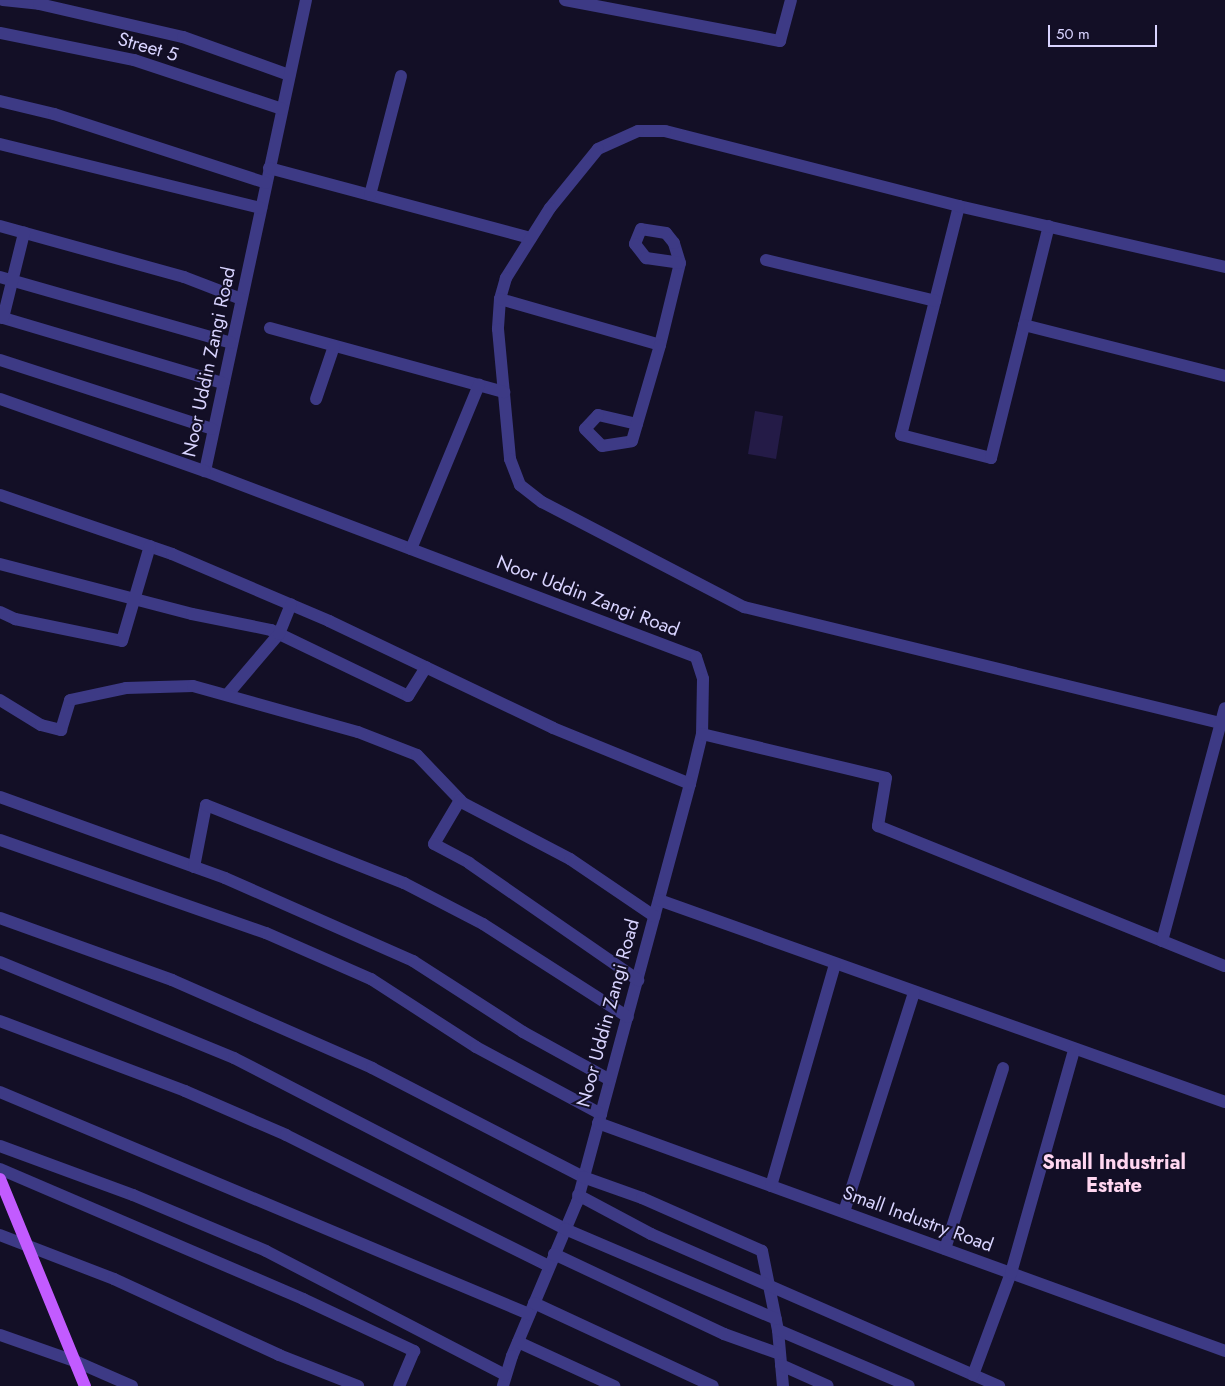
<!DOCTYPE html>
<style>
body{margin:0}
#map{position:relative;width:1225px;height:1386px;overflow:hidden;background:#130f26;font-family:Jost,sans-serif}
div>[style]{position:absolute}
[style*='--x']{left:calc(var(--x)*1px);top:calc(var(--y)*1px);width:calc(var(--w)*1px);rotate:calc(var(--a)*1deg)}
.building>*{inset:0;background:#241b47}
.minor>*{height:12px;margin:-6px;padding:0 6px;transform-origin:6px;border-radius:6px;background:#3d3a85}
.major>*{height:12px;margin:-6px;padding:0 6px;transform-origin:6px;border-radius:6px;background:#c25bff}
span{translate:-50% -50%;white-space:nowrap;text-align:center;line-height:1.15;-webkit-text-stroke:4px #130f26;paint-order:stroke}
.street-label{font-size:19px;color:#d9d4ff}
.neighbourhood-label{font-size:20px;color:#ffd6f0;font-weight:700}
.scale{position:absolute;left:1048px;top:25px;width:109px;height:22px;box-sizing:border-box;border:2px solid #d9d4ff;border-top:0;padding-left:6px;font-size:15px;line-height:18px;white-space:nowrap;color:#d9d4ff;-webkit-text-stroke:4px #130f26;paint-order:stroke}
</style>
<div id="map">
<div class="building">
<div style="clip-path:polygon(755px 411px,783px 416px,776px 459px,748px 454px)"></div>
</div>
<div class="minor">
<div style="--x:3;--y:0;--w:36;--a:6"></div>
<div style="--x:39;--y:4;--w:148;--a:12.9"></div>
<div style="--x:183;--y:37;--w:113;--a:19.7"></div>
<div style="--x:306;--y:0;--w:482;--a:102.1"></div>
<div style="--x:205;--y:471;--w:525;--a:20.75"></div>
<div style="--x:696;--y:657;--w:23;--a:72"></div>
<div style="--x:703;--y:679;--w:55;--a:91"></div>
<div style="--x:702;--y:734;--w:51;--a:103.5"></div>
<div style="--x:690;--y:784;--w:433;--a:105.1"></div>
<div style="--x:577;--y:1202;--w:167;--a:112.9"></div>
<div style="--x:512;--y:1356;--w:31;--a:107"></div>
<div style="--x:565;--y:0;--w:219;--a:10.8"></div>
<div style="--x:780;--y:41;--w:42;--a:-75"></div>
<div style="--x:0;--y:33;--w:137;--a:11.4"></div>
<div style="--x:134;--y:60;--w:156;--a:18.3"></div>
<div style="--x:0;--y:101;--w:56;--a:13.5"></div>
<div style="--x:54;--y:114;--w:223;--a:18"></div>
<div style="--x:0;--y:144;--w:269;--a:13.8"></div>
<div style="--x:269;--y:168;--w:271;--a:15"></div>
<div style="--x:370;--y:195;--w:123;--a:-75.4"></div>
<div style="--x:959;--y:206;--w:236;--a:104.2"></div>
<div style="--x:901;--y:435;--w:93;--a:14.3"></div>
<div style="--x:991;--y:458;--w:239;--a:-76"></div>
<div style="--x:0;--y:226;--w:191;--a:15.5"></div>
<div style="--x:184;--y:277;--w:61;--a:21.1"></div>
<div style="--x:766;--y:260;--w:174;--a:13.6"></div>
<div style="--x:1225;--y:267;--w:273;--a:-167.1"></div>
<div style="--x:959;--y:206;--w:303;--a:-165.7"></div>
<div style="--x:665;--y:131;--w:27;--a:180"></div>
<div style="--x:638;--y:131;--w:44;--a:155.8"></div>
<div style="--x:598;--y:149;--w:76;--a:129.1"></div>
<div style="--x:550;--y:208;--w:83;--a:122.2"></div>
<div style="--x:506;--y:278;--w:22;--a:106"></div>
<div style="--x:500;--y:299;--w:30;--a:94"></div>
<div style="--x:498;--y:329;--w:131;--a:84.7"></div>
<div style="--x:510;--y:459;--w:28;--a:69"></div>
<div style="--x:520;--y:485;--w:28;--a:38"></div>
<div style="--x:542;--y:502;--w:228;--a:27.5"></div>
<div style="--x:744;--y:607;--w:495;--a:13.7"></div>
<div style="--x:0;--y:277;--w:240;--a:15.9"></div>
<div style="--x:500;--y:299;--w:166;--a:16"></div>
<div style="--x:660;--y:345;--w:84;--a:-76.3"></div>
<div style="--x:680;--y:263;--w:21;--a:-107"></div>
<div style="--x:674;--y:243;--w:13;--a:-129"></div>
<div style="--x:666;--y:233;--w:25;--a:-171"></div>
<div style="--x:641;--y:229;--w:16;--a:112"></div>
<div style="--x:635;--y:244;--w:18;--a:52"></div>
<div style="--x:646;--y:258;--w:34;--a:8"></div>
<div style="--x:0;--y:317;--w:233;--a:16.5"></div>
<div style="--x:0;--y:317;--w:3;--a:18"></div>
<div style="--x:3;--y:318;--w:88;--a:-76.1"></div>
<div style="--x:1024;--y:325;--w:207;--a:14.2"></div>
<div style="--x:270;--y:328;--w:243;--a:15.3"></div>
<div style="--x:0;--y:360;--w:223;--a:18"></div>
<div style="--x:0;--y:399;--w:217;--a:19.4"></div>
<div style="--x:316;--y:399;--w:56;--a:-71.2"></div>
<div style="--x:637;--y:424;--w:40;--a:-167"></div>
<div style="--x:598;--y:415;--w:19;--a:133"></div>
<div style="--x:585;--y:429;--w:24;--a:45"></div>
<div style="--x:602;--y:446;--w:30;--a:-9"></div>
<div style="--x:632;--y:441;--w:100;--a:-73.7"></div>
<div style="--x:0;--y:495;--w:182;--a:18.9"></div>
<div style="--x:172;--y:554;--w:171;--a:23.1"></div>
<div style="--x:329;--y:621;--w:248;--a:25.5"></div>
<div style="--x:553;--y:728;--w:148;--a:22.2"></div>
<div style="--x:411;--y:549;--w:178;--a:-67.5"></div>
<div style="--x:0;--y:564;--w:198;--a:14.6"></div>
<div style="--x:192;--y:614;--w:81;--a:11.4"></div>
<div style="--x:271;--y:630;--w:152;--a:25.7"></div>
<div style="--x:408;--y:696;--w:34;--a:-58"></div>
<div style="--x:0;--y:612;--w:17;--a:25"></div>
<div style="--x:15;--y:619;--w:109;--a:11.6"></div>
<div style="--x:122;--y:641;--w:99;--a:-73.6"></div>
<div style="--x:227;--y:695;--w:80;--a:-49.6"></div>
<div style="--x:279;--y:634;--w:32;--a:-68"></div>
<div style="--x:0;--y:700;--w:48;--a:31.4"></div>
<div style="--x:41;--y:725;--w:21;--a:14"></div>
<div style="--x:61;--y:730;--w:31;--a:-73"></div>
<div style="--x:70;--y:700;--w:57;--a:-12.1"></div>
<div style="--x:126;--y:688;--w:67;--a:-1.7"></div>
<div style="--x:193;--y:686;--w:171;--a:15.6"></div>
<div style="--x:358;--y:732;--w:63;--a:21.3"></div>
<div style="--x:417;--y:755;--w:66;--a:46.2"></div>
<div style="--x:463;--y:803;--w:121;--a:27.6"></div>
<div style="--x:570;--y:859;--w:102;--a:34.2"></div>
<div style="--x:702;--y:734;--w:189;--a:13.4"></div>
<div style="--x:886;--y:778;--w:49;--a:99.5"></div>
<div style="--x:878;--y:826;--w:374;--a:22"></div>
<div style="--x:0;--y:797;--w:239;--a:19.8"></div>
<div style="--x:225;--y:878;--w:206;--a:23.8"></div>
<div style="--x:413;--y:961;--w:131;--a:32.8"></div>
<div style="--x:523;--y:1032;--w:99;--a:28.9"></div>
<div style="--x:460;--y:800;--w:51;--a:120.6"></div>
<div style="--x:434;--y:844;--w:40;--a:28"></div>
<div style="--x:469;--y:863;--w:206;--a:34.7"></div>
<div style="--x:0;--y:840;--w:282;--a:19.3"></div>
<div style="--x:266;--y:933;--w:115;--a:23.7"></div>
<div style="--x:371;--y:979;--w:125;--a:32.9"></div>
<div style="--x:476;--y:1047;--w:142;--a:28.2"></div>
<div style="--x:194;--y:867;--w:63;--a:-79"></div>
<div style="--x:206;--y:805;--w:213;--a:21.5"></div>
<div style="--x:404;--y:883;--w:89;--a:27.4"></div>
<div style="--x:483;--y:924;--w:172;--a:32.7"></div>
<div style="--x:659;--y:900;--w:601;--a:19.64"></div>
<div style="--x:0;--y:918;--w:183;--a:19.8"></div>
<div style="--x:172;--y:980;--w:219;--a:23.7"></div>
<div style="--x:372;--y:1068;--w:237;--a:27.3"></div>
<div style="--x:583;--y:1177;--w:63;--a:19.6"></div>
<div style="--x:642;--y:1198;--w:131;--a:23.8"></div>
<div style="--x:762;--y:1251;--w:81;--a:78.6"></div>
<div style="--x:778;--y:1330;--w:56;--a:84.9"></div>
<div style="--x:1162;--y:941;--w:241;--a:-74.9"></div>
<div style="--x:0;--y:962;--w:253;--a:22.3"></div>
<div style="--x:234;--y:1058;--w:373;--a:27.3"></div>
<div style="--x:565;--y:1229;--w:229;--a:23.1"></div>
<div style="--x:0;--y:1021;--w:198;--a:20.7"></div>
<div style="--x:185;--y:1091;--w:110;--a:23.5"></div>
<div style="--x:286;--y:1135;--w:294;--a:26.5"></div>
<div style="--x:0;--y:1092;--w:574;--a:22.77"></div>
<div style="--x:598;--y:1123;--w:667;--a:19.98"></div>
<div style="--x:0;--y:1146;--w:142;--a:20.2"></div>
<div style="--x:133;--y:1195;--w:144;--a:22.8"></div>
<div style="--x:266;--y:1251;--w:269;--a:27.4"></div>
<div style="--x:0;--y:1169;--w:330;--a:23.2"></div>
<div style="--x:303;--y:1299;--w:123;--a:25.1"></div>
<div style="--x:414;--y:1351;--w:38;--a:113"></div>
<div style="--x:771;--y:1186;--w:231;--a:-73.9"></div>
<div style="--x:578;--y:1195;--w:83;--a:28.1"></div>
<div style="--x:651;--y:1234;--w:380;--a:23.6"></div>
<div style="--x:844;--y:1212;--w:230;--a:-72.3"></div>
<div style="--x:0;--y:1235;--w:122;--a:21.1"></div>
<div style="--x:114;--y:1279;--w:182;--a:24.7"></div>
<div style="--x:279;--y:1355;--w:85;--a:21.4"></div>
<div style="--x:945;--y:1249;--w:190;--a:-72.2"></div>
<div style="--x:554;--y:1254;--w:188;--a:25.2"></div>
<div style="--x:724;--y:1334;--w:59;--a:19.7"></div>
<div style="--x:534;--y:1303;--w:197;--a:24.9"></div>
<div style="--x:778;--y:1330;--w:142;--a:23.1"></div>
<div style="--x:0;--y:1335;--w:82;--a:19.3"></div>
<div style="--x:77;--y:1362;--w:60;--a:23.6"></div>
<div style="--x:518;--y:1342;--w:106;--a:24.6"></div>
<div style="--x:781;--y:1365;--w:51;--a:24.1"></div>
<div style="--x:973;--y:1375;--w:109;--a:-69.6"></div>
<div style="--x:1011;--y:1273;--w:231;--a:-74.2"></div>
</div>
<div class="major">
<div style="--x:0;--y:1179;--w:224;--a:67.7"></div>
</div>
<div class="street-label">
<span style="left:148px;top:47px;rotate:16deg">Street 5</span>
<span style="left:209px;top:362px;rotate:-78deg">Noor Uddin Zangi Road</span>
<span style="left:588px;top:596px;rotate:21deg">Noor Uddin Zangi Road</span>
<span style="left:608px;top:1013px;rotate:-75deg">Noor Uddin Zangi Road</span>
<span style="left:918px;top:1219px;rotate:20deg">Small Industry Road</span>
</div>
<div class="neighbourhood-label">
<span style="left:1114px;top:1174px">Small Industrial<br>Estate</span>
</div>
<div class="scale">50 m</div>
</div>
